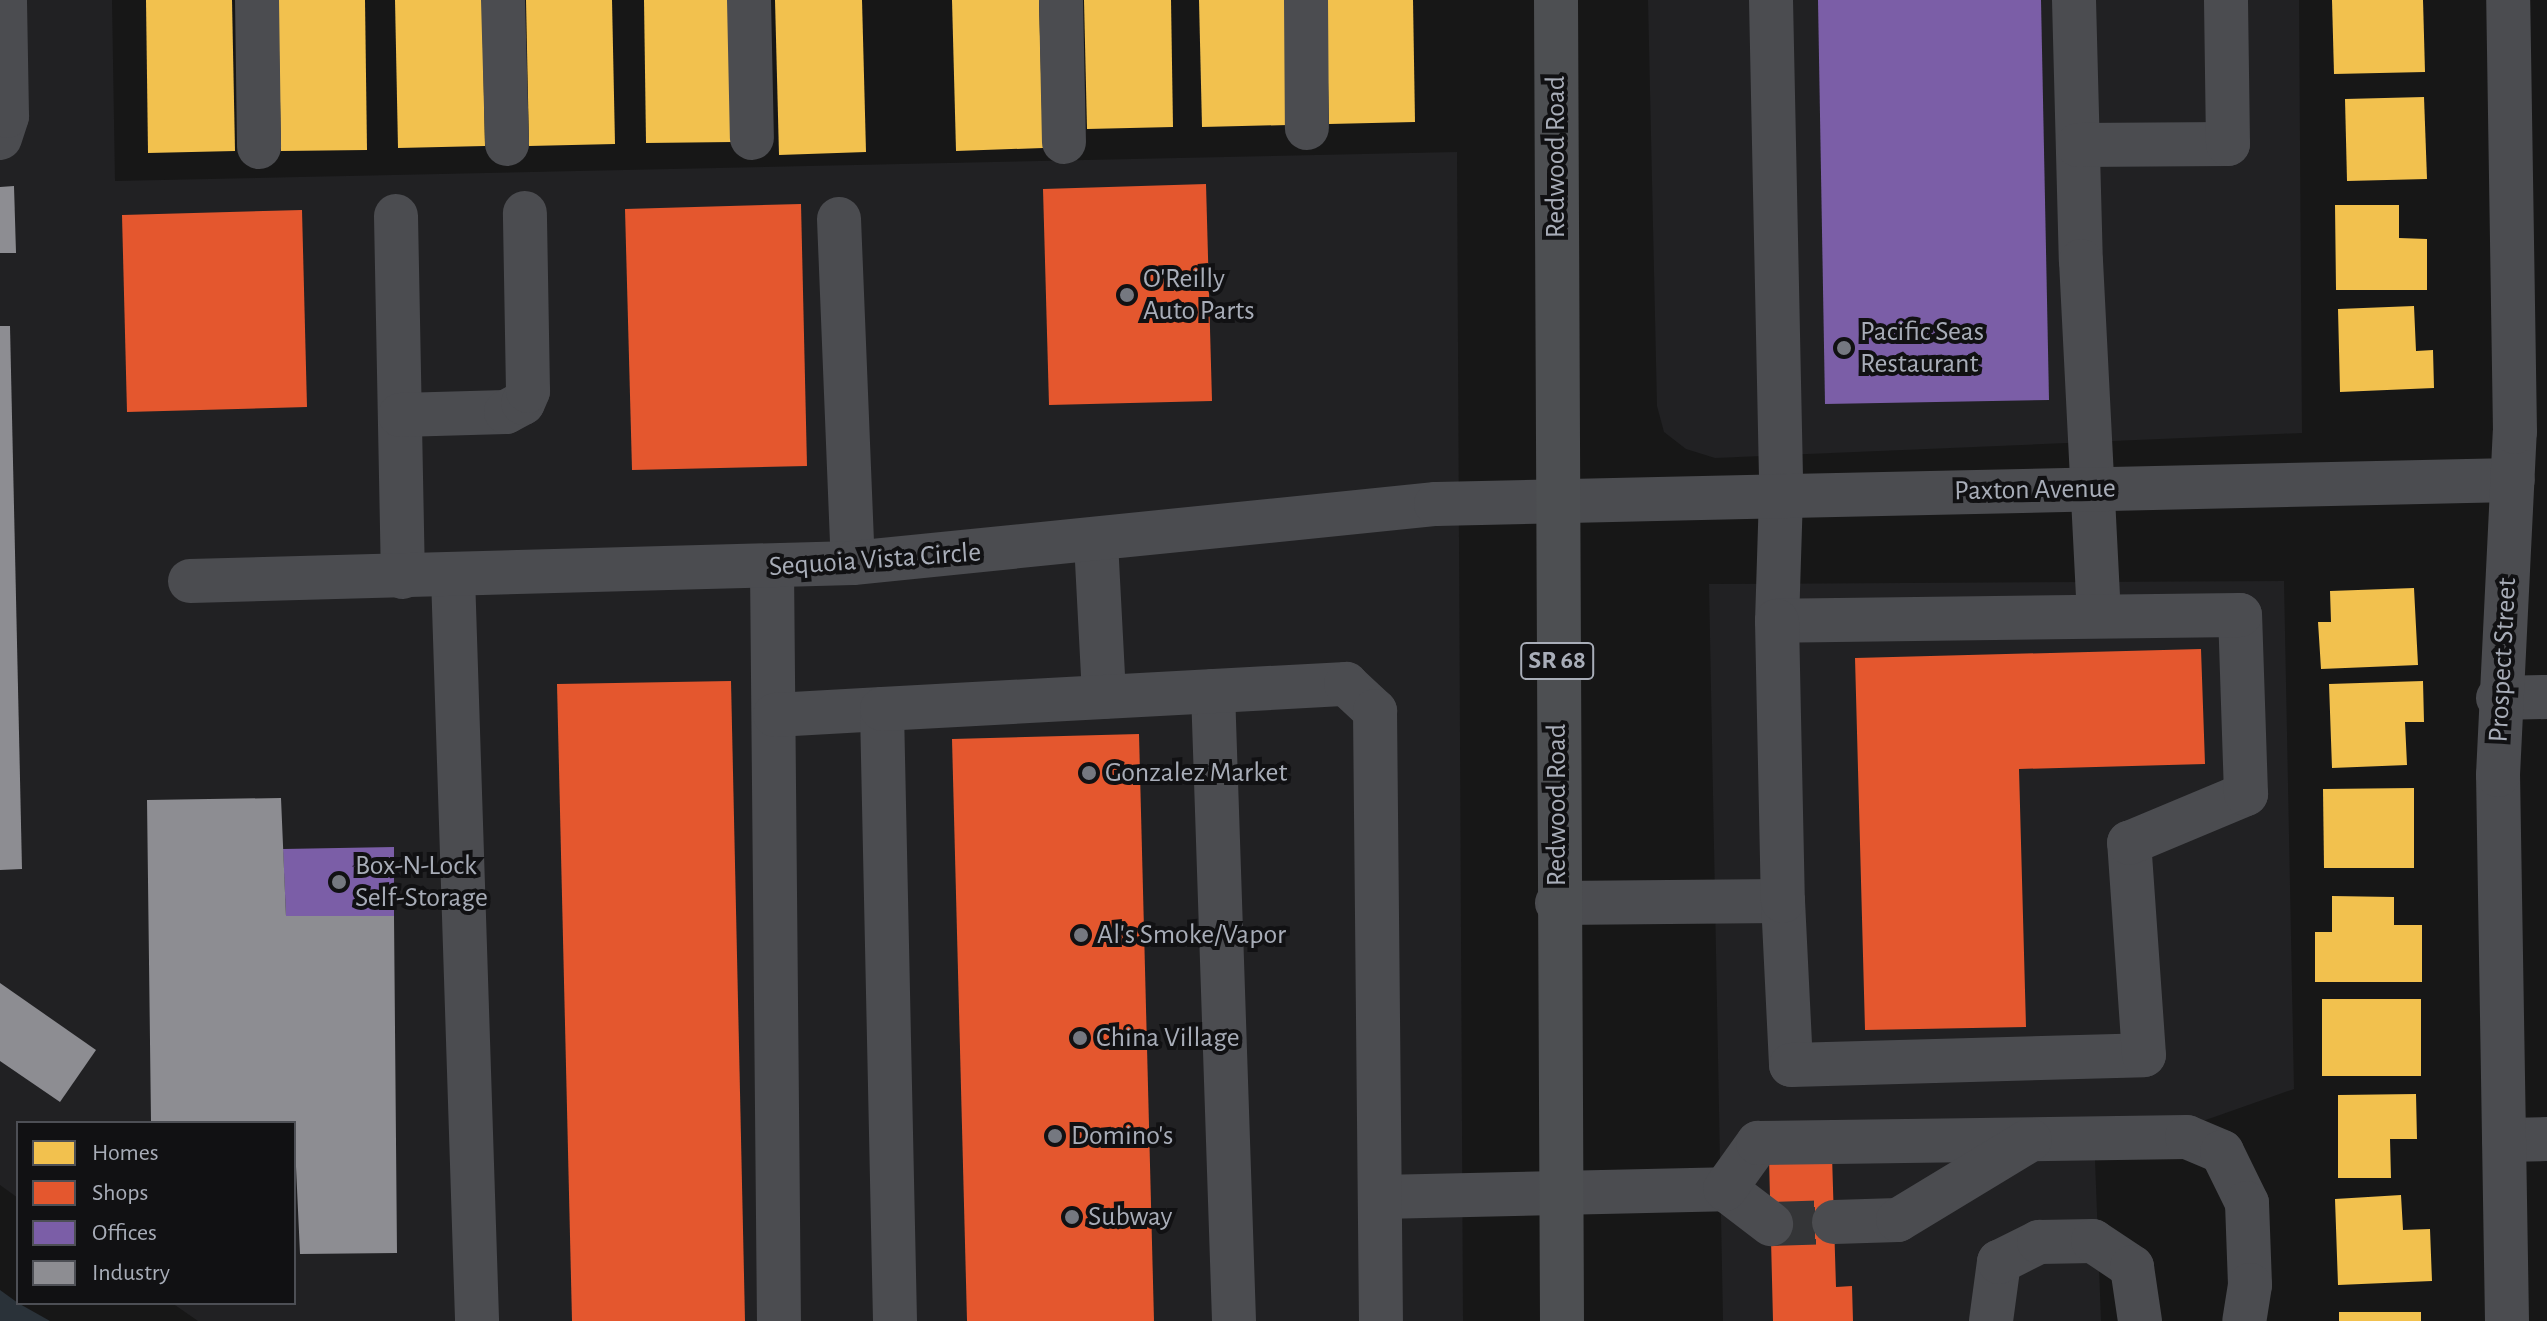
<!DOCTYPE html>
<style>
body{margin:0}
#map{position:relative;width:2547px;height:1321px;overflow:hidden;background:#171717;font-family:"Alegreya Sans",sans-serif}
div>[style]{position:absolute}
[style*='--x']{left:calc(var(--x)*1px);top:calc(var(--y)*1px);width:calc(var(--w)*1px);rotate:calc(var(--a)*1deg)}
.built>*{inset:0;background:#212123}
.water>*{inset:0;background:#2a3239}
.homes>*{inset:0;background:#f2c14e}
.shops>*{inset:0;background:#e4572e}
.offices>*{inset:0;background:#7b5ea7}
.industry>*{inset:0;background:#8d8d92}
.minor-tunnel>*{height:44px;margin-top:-22px;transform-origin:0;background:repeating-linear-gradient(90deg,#343537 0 44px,transparent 0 66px)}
.minor>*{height:44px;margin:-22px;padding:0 22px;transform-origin:22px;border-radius:22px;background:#4b4c50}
.major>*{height:44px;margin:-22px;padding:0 22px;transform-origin:22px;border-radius:22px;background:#4d4f52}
.dots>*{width:22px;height:22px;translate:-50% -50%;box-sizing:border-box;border:4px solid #111113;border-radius:50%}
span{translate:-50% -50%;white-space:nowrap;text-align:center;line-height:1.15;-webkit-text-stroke:8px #111113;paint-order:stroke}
.shield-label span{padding:2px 6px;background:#111113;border:2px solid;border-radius:6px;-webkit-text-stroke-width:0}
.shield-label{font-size:26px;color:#a8adb8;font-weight:700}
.street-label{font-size:28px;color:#a8adb8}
.poi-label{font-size:28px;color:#a8adb8}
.left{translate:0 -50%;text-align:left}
.legend{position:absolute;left:16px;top:1121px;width:280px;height:184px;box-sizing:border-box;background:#111113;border:2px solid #4d4f55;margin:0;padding:10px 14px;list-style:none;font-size:24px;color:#a8adb8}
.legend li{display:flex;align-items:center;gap:16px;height:40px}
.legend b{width:40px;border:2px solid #4d4f55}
</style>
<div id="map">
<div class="built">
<div style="clip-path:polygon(0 0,112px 0,115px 181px,1457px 152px,1463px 1321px,198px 1321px,172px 1303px,294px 1303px,294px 1123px,18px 1123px,18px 1198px,0 1185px)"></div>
<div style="clip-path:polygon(1648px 0,2299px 0,2302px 433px,1715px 458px,1686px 449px,1664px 432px,1657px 406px)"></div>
<div style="clip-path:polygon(2284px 581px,2294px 1089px,2095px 1159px,2101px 1321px,1723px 1321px,1709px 584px)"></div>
</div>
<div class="water">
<div style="clip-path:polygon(0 1290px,18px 1303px,50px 1321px,0 1321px)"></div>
</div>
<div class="homes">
<div style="clip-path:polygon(146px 0,232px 0,235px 151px,148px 153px)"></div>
<div style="clip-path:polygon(278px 0,365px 0,367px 150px,281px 151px)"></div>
<div style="clip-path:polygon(395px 0,482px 0,485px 146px,398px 148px)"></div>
<div style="clip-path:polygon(526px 0,612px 0,615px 144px,529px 146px)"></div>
<div style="clip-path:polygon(644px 0,730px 0,733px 142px,646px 143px)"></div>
<div style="clip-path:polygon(775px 0,862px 0,866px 152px,779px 155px)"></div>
<div style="clip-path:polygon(952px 0,1039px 0,1043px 148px,956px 151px)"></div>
<div style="clip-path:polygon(1084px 0,1171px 0,1173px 127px,1087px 129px)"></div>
<div style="clip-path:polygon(1199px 0,1286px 0,1288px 125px,1202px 127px)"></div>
<div style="clip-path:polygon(1326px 0,1413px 0,1415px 122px,1329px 124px)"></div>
<div style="clip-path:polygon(2332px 0,2423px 0,2425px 72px,2334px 74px)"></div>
<div style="clip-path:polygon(2424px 97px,2427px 179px,2347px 181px,2345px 99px)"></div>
<div style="clip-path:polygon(2335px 205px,2399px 205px,2399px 238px,2427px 239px,2427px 290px,2336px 290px)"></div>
<div style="clip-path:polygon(2414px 306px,2416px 351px,2433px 350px,2434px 388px,2340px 392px,2338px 309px)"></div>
<div style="clip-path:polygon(2414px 588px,2418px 665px,2321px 669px,2318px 622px,2331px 622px,2330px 591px)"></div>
<div style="clip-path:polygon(2423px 681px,2424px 722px,2405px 722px,2407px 765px,2332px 768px,2329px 684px)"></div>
<div style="clip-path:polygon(2414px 788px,2414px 868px,2324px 868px,2323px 789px)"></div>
<div style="clip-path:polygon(2332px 896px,2394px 897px,2394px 925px,2422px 925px,2422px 982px,2315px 982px,2315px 932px,2332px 932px)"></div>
<div style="clip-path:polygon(2322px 999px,2421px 999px,2421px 1076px,2322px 1076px)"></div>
<div style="clip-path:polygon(2416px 1094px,2417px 1139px,2390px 1139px,2391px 1178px,2338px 1178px,2338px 1095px)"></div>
<div style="clip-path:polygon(2401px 1195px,2403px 1230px,2430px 1229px,2432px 1281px,2338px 1285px,2335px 1199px)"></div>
<div style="clip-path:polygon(2339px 1312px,2421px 1312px,2421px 1321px,2339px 1321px)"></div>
</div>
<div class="shops">
<div style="clip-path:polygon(1206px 184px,1212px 401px,1049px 405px,1043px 189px)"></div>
<div style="clip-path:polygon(801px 204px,807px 466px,632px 470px,625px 209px)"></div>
<div style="clip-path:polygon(302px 210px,307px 407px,127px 412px,122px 215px)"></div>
<div style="clip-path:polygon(2201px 649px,2205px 764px,2019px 769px,2026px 1027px,1865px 1030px,1855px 658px)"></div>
<div style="clip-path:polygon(731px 681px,745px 1321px,572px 1321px,557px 684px)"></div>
<div style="clip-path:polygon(1139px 734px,1154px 1321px,967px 1321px,952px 739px)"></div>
<div style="clip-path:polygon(1832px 1155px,1836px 1287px,1852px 1286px,1853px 1321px,1773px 1321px,1769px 1157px)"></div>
</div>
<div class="offices">
<div style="clip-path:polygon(1818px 0,2041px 0,2049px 400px,1825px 404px)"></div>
<div style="clip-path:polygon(394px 847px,394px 916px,286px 916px,283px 849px)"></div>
</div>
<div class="industry">
<div style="clip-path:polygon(14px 186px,16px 253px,0 253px,0 187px)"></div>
<div style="clip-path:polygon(0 326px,10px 326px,22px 869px,0 870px)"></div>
<div style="clip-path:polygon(281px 798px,286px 916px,394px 916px,397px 1253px,300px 1254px,294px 1123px,151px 1123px,147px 800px)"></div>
<div style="clip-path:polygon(0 983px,96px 1050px,60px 1102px,0 1061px)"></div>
</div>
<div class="minor-tunnel">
<div style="--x:1771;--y:1224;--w:63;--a:-1.8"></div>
</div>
<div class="minor">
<div style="--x:257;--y:0;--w:147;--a:89.2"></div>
<div style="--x:503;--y:0;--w:144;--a:88.4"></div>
<div style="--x:749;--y:0;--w:138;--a:88.8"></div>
<div style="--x:1061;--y:0;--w:142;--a:88.8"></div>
<div style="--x:1306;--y:0;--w:128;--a:89.6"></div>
<div style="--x:1771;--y:0;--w:495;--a:88.8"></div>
<div style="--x:1781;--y:495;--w:126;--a:91.8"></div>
<div style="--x:2074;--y:0;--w:261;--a:88.5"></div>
<div style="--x:2081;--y:261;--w:355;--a:87.1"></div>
<div style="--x:0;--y:138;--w:23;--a:-72"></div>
<div style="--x:7;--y:116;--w:116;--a:-91"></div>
<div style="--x:2078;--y:145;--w:150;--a:-0.4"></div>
<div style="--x:2228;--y:144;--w:144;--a:-90.8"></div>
<div style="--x:396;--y:216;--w:361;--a:88.9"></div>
<div style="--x:839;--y:219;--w:344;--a:87.7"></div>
<div style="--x:400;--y:415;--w:106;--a:-1.6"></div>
<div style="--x:506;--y:412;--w:19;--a:-28"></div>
<div style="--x:523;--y:403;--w:13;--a:-67"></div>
<div style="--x:528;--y:391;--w:178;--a:-91"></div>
<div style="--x:1096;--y:542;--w:155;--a:87"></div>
<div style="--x:772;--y:568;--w:753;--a:89.47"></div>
<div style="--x:453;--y:576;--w:745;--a:88.15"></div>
<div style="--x:190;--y:581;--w:663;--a:-1.56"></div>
<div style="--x:853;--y:563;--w:586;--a:-5.78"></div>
<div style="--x:1436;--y:504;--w:1077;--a:-1.28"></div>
<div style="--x:1213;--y:691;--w:630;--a:88.09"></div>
<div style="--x:2498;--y:698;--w:49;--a:-1.2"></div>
<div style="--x:775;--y:715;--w:107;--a:-3.2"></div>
<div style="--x:1557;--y:903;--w:226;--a:-0.5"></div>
<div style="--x:1783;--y:901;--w:164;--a:87.2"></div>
<div style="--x:1791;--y:1065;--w:353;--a:-1.6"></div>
<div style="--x:2144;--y:1055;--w:213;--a:-94"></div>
<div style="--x:2129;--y:843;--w:127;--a:-22.7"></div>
<div style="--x:2246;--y:794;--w:179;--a:-91.9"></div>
<div style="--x:2240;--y:615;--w:463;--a:179.3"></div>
<div style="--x:1777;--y:621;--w:280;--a:88.8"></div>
<div style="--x:2504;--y:1140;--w:43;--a:-1.3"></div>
<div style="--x:1725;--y:1189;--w:58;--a:37.3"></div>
<div style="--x:1380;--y:1197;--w:345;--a:-1.3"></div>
<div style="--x:1725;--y:1189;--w:57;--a:-54.3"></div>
<div style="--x:1758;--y:1143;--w:429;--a:-0.8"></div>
<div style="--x:2187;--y:1137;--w:38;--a:23"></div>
<div style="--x:2222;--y:1152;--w:57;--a:63.9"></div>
<div style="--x:2247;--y:1203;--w:82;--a:87.9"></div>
<div style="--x:2250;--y:1285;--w:36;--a:99"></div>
<div style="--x:1834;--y:1222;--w:64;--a:-1.8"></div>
<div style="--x:1898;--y:1220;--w:154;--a:-31.2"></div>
<div style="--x:895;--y:1321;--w:612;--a:-91.22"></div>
<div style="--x:882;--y:709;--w:465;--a:-3.1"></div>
<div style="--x:1346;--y:684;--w:40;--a:43"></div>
<div style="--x:1375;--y:711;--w:610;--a:89.44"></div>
<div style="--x:1991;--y:1321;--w:60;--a:-82.3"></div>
<div style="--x:1999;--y:1262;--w:45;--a:-26.6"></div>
<div style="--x:2039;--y:1242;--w:54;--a:-1.1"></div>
<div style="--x:2093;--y:1241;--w:47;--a:33.7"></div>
<div style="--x:2132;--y:1267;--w:55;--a:81.6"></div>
<div style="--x:2507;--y:1321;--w:546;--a:-90.94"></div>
<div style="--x:2498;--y:775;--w:343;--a:-87.2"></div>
<div style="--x:2515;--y:432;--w:432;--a:-90.9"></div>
</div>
<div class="major">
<div style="--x:1556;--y:0;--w:1321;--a:89.74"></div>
</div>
<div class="dots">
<div style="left:1127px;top:295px;background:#757880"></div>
<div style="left:1844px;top:348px;background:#757880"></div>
<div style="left:1089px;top:773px;background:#757880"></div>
<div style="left:339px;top:882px;background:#757880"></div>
<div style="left:1081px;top:935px;background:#757880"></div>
<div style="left:1080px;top:1038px;background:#757880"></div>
<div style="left:1055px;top:1136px;background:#757880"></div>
<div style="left:1072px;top:1217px;background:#757880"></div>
</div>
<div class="shield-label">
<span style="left:1557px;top:661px">SR 68</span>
</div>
<div class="street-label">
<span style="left:1556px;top:157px;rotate:-90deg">Redwood Road</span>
<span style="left:2035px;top:490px;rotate:-1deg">Paxton Avenue</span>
<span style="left:875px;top:560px;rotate:-4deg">Sequoia Vista Circle</span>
<span style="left:2503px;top:660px;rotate:-87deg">Prospect Street</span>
<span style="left:1557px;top:805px;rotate:-90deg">Redwood Road</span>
</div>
<div class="poi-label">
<span class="left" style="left:1143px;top:295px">O'Reilly<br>Auto Parts</span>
<span class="left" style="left:1860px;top:348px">Pacific Seas<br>Restaurant</span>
<span class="left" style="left:1105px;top:773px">Gonzalez Market</span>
<span class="left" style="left:355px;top:882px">Box-N-Lock<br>Self-Storage</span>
<span class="left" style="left:1097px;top:935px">Al's Smoke/Vapor</span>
<span class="left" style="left:1096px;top:1038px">China Village</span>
<span class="left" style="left:1071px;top:1136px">Domino's</span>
<span class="left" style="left:1088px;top:1217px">Subway</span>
</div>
<ul class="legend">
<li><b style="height:22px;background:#f2c14e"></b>Homes</li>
<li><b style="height:22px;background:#e4572e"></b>Shops</li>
<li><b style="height:22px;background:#7b5ea7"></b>Offices</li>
<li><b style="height:22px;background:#8d8d92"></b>Industry</li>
</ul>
</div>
